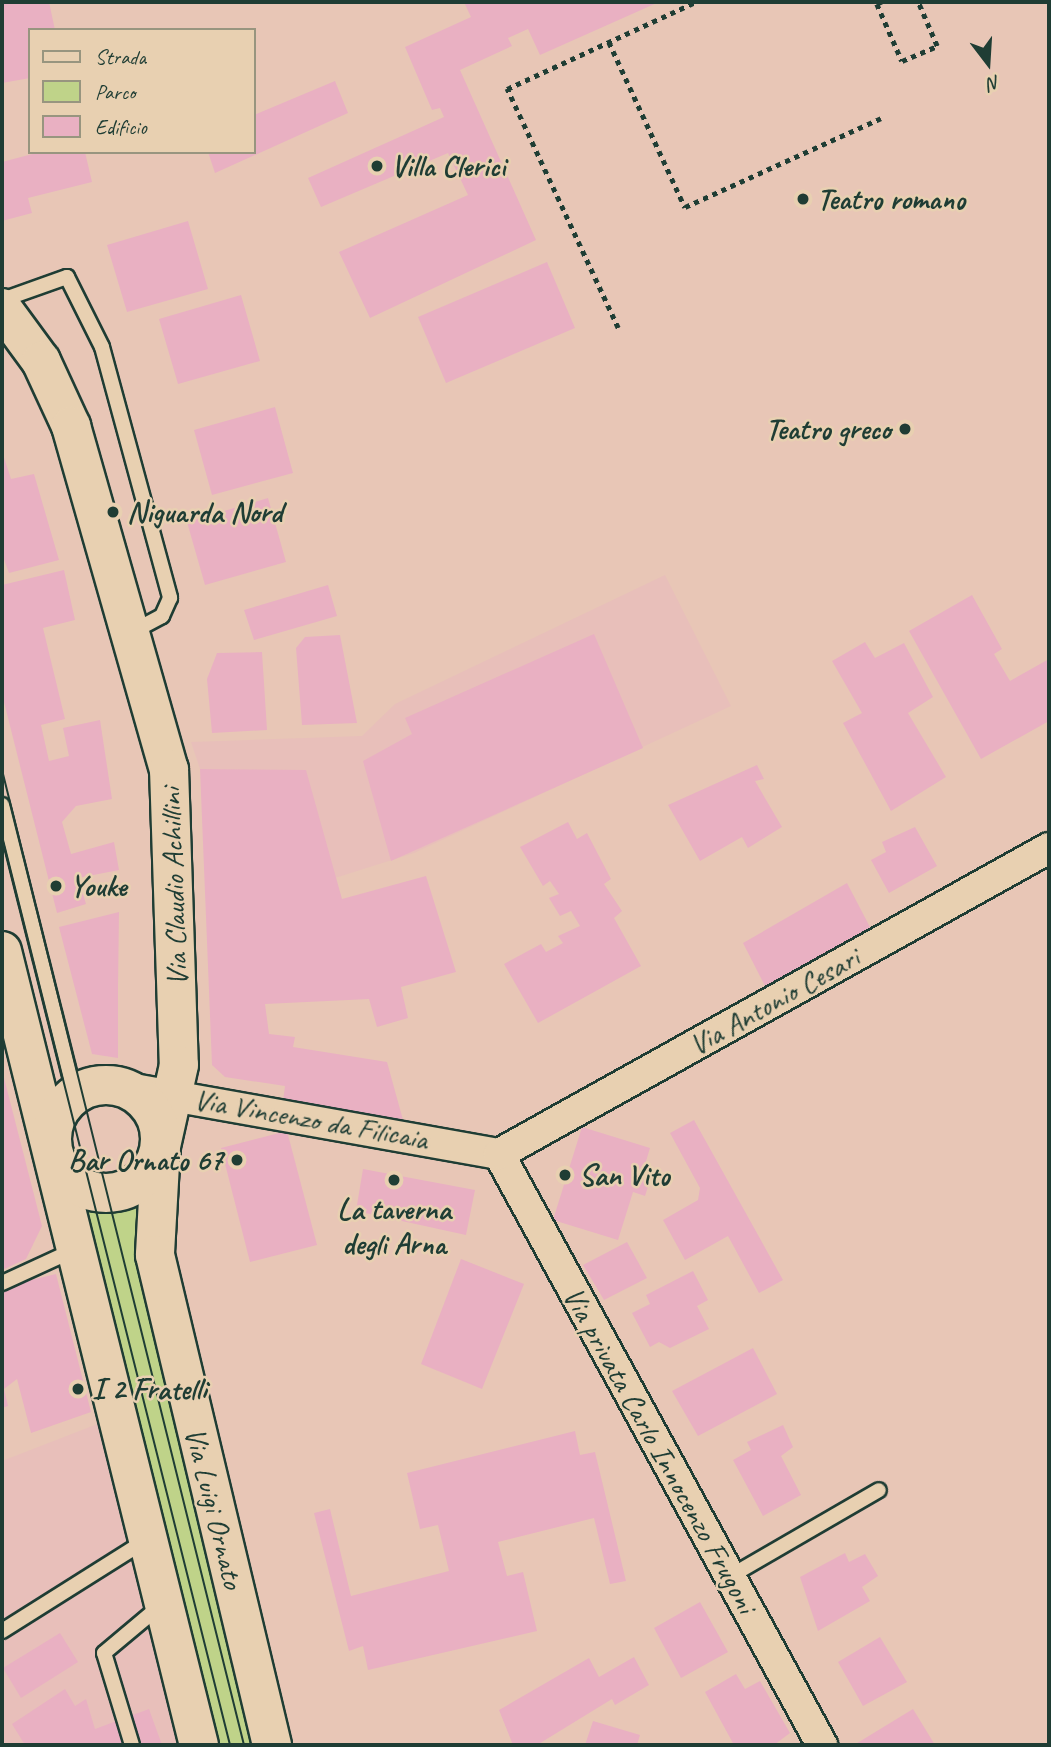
<!DOCTYPE html>
<style>
body{margin:0}
#map{position:relative;width:1051px;height:1747px;overflow:hidden;background:#e8c6b6;font-family:Caveat,sans-serif}
div>[style]{position:absolute}
[style*='--x']{left:calc(var(--x)*1px);top:calc(var(--y)*1px);width:calc(var(--w)*1px);rotate:calc(var(--a)*1deg)}
.built>*{inset:0;background:#e8bfba}
.green>*{inset:0;background:#bfd389}
.building>*{inset:0;background:#e9b0c2}
.path>*{height:4.5px;margin-top:-2.25px;transform-origin:0;background:repeating-linear-gradient(90deg,#1f3d34 0 5px,transparent 0 10px)}
.roads{filter:drop-shadow(2px 0 #1f3d34) drop-shadow(-2px 0 #1f3d34) drop-shadow(0 2px #1f3d34) drop-shadow(0 -2px #1f3d34)}
.lane>*{height:14px;margin:-7px;padding:0 7px;transform-origin:7px;border-radius:7px;background:#e8d0b1}
.street>*{height:30px;margin:-15px;padding:0 15px;transform-origin:15px;border-radius:15px;background:#e8d0b1}
.secondary>*{height:38px;margin:-19px;padding:0 19px;transform-origin:19px;border-radius:19px;background:#e8d0b1}
.secondary>.ring{margin:-19px;padding:0;box-sizing:content-box;background:none;border:38px solid #e8d0b1;border-radius:50%}
.tram>*{height:2px;margin:-1px;padding:0 1px;transform-origin:1px;border-radius:1px;background:#1f3d34}
.dots>*{width:19px;height:19px;translate:-50% -50%;box-sizing:border-box;border:4px solid #e8d0b1;border-radius:50%}
span{translate:-50% -50%;white-space:nowrap;text-align:center;line-height:1.15;-webkit-text-stroke:5px #e8d0b1;paint-order:stroke}
.poi-label{font-size:30px;color:#1f3d34;font-weight:700}
.left{translate:0 -50%;text-align:left}
.right{translate:-100% -50%;text-align:right}
.street-label{font-size:30px;color:#1f3d34}
.frame{position:absolute;inset:0;border:4px solid #1f3d34;pointer-events:none}
.legend{position:absolute;left:28px;top:28px;width:228px;height:126px;box-sizing:border-box;background:#e8d0b1;border:2px solid #98957f;margin:0;padding:9px 12px;list-style:none;font-size:21px;color:#1f3d34}
.legend li{display:flex;align-items:center;gap:14px;height:35px}
.legend b{width:35px;border:2px solid #98957f}
.north{position:absolute;left:953px;top:28px;width:70px;height:70px;-webkit-text-stroke:5px #e8d0b1;paint-order:stroke;rotate:163deg;font-size:19px;font-weight:700;line-height:28px;text-align:center;color:#1f3d34}
.north::after{content:'';display:block;margin:auto;width:24px;height:32px;background:#1f3d34;clip-path:polygon(50% 0,100% 100%,50% 72%,0 100%)}
</style>
<div id="map">
<div class="built">
<div style="clip-path:polygon(665px 575px,731px 706px,414px 853px,335px 878px,306px 771px,200px 769px,191px 742px,362px 736px,395px 704px)"></div>
<div style="clip-path:polygon(113px 1418px,193px 1745px,2px 1745px,2px 1461px)"></div>
</div>
<div class="green">
<div style="clip-path:polygon(142px 1201px,261px 1745px,212px 1745px,85px 1204px)"></div>
</div>
<div class="building">
<div style="clip-path:polygon(2px 2px,49px 2px,55px 30px,30px 30px,30px 78px,2px 83px)"></div>
<div style="clip-path:polygon(464px 2px,659px 2px,540px 55px,528px 29px,508px 38px,512px 46px,460px 70px,536px 240px,370px 318px,339px 252px,468px 195px,448px 153px,321px 207px,308px 178px,444px 117px,440px 108px,432px 110px,405px 47px,471px 17px)"></div>
<div style="clip-path:polygon(335px 81px,348px 113px,215px 173px,208px 152px,254px 152px,254px 115px)"></div>
<div style="clip-path:polygon(40px 152px,85px 152px,92px 182px,28px 198px,32px 213px,2px 221px,2px 162px)"></div>
<div style="clip-path:polygon(188px 221px,208px 289px,127px 312px,107px 245px)"></div>
<div style="clip-path:polygon(547px 262px,575px 328px,446px 383px,418px 317px)"></div>
<div style="clip-path:polygon(241px 295px,260px 361px,178px 384px,159px 319px)"></div>
<div style="clip-path:polygon(275px 407px,293px 473px,212px 495px,194px 430px)"></div>
<div style="clip-path:polygon(2px 451px,11px 479px,34px 474px,59px 560px,9px 573px,2px 554px)"></div>
<div style="clip-path:polygon(268px 498px,286px 562px,205px 585px,187px 522px)"></div>
<div style="clip-path:polygon(64px 570px,75px 620px,43px 628px,65px 719px,41px 725px,49px 761px,69px 756px,63px 728px,100px 720px,112px 799px,76px 806px,62px 822px,71px 854px,114px 842px,119px 870px,78px 878px,86px 904px,57px 913px,2px 694px,2px 585px)"></div>
<div style="clip-path:polygon(328px 585px,337px 616px,254px 640px,244px 610px)"></div>
<div style="clip-path:polygon(972px 595px,1002px 649px,994px 654px,1010px 681px,1049px 659px,1049px 721px,981px 759px,909px 631px)"></div>
<div style="clip-path:polygon(594px 634px,643px 748px,391px 861px,363px 761px,412px 734px,405px 718px)"></div>
<div style="clip-path:polygon(340px 635px,357px 723px,302px 725px,296px 648px,305px 637px)"></div>
<div style="clip-path:polygon(865px 642px,875px 658px,904px 643px,933px 697px,908px 713px,946px 777px,891px 811px,843px 723px,862px 713px,832px 661px)"></div>
<div style="clip-path:polygon(262px 652px,267px 730px,212px 733px,207px 679px,217px 653px)"></div>
<div style="clip-path:polygon(757px 765px,764px 779px,755px 781px,782px 827px,748px 848px,742px 837px,700px 861px,668px 805px)"></div>
<div style="clip-path:polygon(200px 769px,306px 770px,342px 899px,426px 876px,456px 972px,401px 987px,408px 1018px,377px 1027px,369px 999px,265px 1004px,269px 1034px,295px 1037px,293px 1047px,387px 1062px,403px 1120px,283px 1101px,285px 1086px,225px 1077px,212px 1065px)"></div>
<div style="clip-path:polygon(568px 822px,577px 839px,587px 833px,611px 879px,604px 884px,622px 911px,614px 918px,641px 966px,538px 1023px,504px 964px,541px 944px,546px 952px,563px 943px,558px 936px,580px 926px,571px 911px,560px 916px,549px 898px,559px 894px,550px 881px,543px 886px,520px 847px)"></div>
<div style="clip-path:polygon(915px 827px,937px 866px,889px 893px,871px 860px,886px 852px,882px 842px)"></div>
<div style="clip-path:polygon(847px 883px,871px 929px,766px 988px,743px 943px)"></div>
<div style="clip-path:polygon(119px 912px,118px 987px,118px 1058px,92px 1054px,59px 927px)"></div>
<div style="clip-path:polygon(2px 1070px,42px 1226px,26px 1259px,2px 1270px)"></div>
<div style="clip-path:polygon(694px 1120px,783px 1280px,759px 1293px,728px 1236px,685px 1260px,663px 1220px,698px 1200px,700px 1188px,670px 1133px)"></div>
<div style="clip-path:polygon(582px 1127px,650px 1148px,644px 1168px,653px 1171px,645px 1196px,633px 1192px,618px 1240px,553px 1220px)"></div>
<div style="clip-path:polygon(287px 1131px,317px 1245px,250px 1262px,221px 1148px)"></div>
<div style="clip-path:polygon(363px 1169px,475px 1190px,466px 1235px,356px 1211px)"></div>
<div style="clip-path:polygon(627px 1242px,647px 1278px,604px 1300px,583px 1265px)"></div>
<div style="clip-path:polygon(461px 1259px,524px 1284px,482px 1389px,421px 1364px)"></div>
<div style="clip-path:polygon(693px 1271px,708px 1300px,697px 1306px,709px 1329px,670px 1348px,659px 1342px,650px 1347px,632px 1313px,650px 1304px,646px 1295px)"></div>
<div style="clip-path:polygon(56px 1274px,91px 1412px,31px 1433px,17px 1379px,4px 1389px,8px 1406px,2px 1408px,2px 1287px)"></div>
<div style="clip-path:polygon(753px 1348px,777px 1394px,698px 1436px,672px 1391px)"></div>
<div style="clip-path:polygon(783px 1425px,793px 1447px,781px 1456px,801px 1495px,763px 1516px,733px 1460px,751px 1450px,747px 1442px)"></div>
<div style="clip-path:polygon(575px 1431px,580px 1455px,595px 1452px,626px 1581px,610px 1584px,594px 1518px,498px 1542px,507px 1576px,523px 1572px,537px 1631px,368px 1670px,363px 1646px,349px 1651px,314px 1513px,330px 1509px,351px 1596px,449px 1571px,438px 1525px,420px 1529px,407px 1473px)"></div>
<div style="clip-path:polygon(845px 1553px,849px 1562px,865px 1554px,878px 1576px,862px 1587px,870px 1601px,818px 1631px,800px 1577px)"></div>
<div style="clip-path:polygon(700px 1602px,728px 1652px,681px 1678px,654px 1628px)"></div>
<div style="clip-path:polygon(60px 1633px,78px 1662px,21px 1698px,3px 1668px)"></div>
<div style="clip-path:polygon(880px 1637px,907px 1682px,863px 1706px,838px 1662px)"></div>
<div style="clip-path:polygon(634px 1657px,649px 1685px,615px 1705px,612px 1699px,537px 1745px,513px 1745px,499px 1710px,589px 1658px,599px 1677px)"></div>
<div style="clip-path:polygon(736px 1674px,745px 1689px,760px 1681px,790px 1733px,774px 1745px,734px 1745px,705px 1692px)"></div>
<div style="clip-path:polygon(65px 1689px,75px 1706px,86px 1699px,95px 1729px,149px 1709px,162px 1745px,25px 1745px,12px 1724px)"></div>
<div style="clip-path:polygon(913px 1709px,935px 1745px,854px 1745px)"></div>
<div style="clip-path:polygon(593px 1721px,640px 1735px,637px 1745px,585px 1745px)"></div>
</div>
<div class="path">
<div style="--x:882;--y:2;--w:5;--a:158"></div>
<div style="--x:877;--y:4;--w:62;--a:66.3"></div>
<div style="--x:902;--y:61;--w:38;--a:-23"></div>
<div style="--x:937;--y:46;--w:48;--a:-113.4"></div>
<div style="--x:609;--y:42;--w:182;--a:65.3"></div>
<div style="--x:685;--y:207;--w:215;--a:-24.4"></div>
<div style="--x:618;--y:328;--w:264;--a:-114.9"></div>
<div style="--x:507;--y:89;--w:207;--a:-24.8"></div>
</div>
<div class="roads">
<div class="lane">
<div style="--x:2;--y:300;--w:69;--a:-19.5"></div>
<div style="--x:67;--y:277;--w:78;--a:63.4"></div>
<div style="--x:102;--y:347;--w:260;--a:74.8"></div>
<div style="--x:170;--y:598;--w:20;--a:114"></div>
<div style="--x:162;--y:616;--w:34;--a:152"></div>
<div style="--x:2;--y:805;--w:299;--a:75.9"></div>
<div style="--x:2;--y:1283;--w:79;--a:-24.6"></div>
<div style="--x:729;--y:1577;--w:173;--a:-30.1"></div>
<div style="--x:2;--y:1631;--w:169;--a:-32.2"></div>
<div style="--x:132;--y:1745;--w:96;--a:-106.9"></div>
<div style="--x:104;--y:1653;--w:73;--a:-40"></div>
</div>
<div class="street">
<div style="--x:122;--y:1087;--w:383;--a:10.1"></div>
<div style="--x:499;--y:1154;--w:674;--a:61.34"></div>
<div style="--x:499;--y:1154;--w:629;--a:-29.09"></div>
</div>
<div class="secondary">
<div style="--x:2;--y:308;--w:66;--a:53.7"></div>
<div style="--x:41;--y:361;--w:72;--a:65.2"></div>
<div style="--x:71;--y:426;--w:357;--a:74.1"></div>
<div style="--x:169;--y:769;--w:296;--a:88.1"></div>
<div style="--x:179;--y:1065;--w:83;--a:102.5"></div>
<div style="--x:161;--y:1146;--w:109;--a:93.2"></div>
<div style="--x:155;--y:1255;--w:504;--a:76.57"></div>
<div style="--x:2;--y:951;--w:818;--a:76.07"></div>
<div class="ring" style="left:52px;top:1085px;width:70px;height:70px"></div>
</div>
</div>
<div class="tram">
<div style="--x:2;--y:770;--w:1005;--a:76.06"></div>
<div style="--x:2;--y:836;--w:937;--a:75.92"></div>
</div>
<div class="dots">
<div style="left:377px;top:166px;background:#1f3d34"></div>
<div style="left:803px;top:199px;background:#1f3d34"></div>
<div style="left:905px;top:429px;background:#1f3d34"></div>
<div style="left:113px;top:512px;background:#1f3d34"></div>
<div style="left:56px;top:886px;background:#1f3d34"></div>
<div style="left:237px;top:1160px;background:#1f3d34"></div>
<div style="left:565px;top:1175px;background:#1f3d34"></div>
<div style="left:394px;top:1180px;background:#1f3d34"></div>
<div style="left:78px;top:1389px;background:#1f3d34"></div>
</div>
<div class="poi-label">
<span class="left" style="left:391px;top:166px">Villa Clerici</span>
<span class="left" style="left:817px;top:199px">Teatro romano</span>
<span class="right" style="left:891px;top:429px">Teatro greco</span>
<span class="left" style="left:127px;top:512px">Niguarda Nord</span>
<span class="left" style="left:70px;top:886px">Youke</span>
<span class="right" style="left:223px;top:1160px">Bar Ornato 67</span>
<span class="left" style="left:579px;top:1175px">San Vito</span>
<span style="left:394px;top:1226px">La taverna<br>degli Arna</span>
<span class="left" style="left:92px;top:1389px">I 2 Fratelli</span>
</div>
<div class="street-label">
<span style="left:174px;top:887px;rotate:-92deg">Via Claudio Achillini</span>
<span style="left:774px;top:1001px;rotate:-29deg">Via Antonio Cesari</span>
<span style="left:311px;top:1119px;rotate:10deg">Via Vincenzo da Filicaia</span>
<span style="left:660px;top:1450px;rotate:61deg">Via privata Carlo Innocenzo Frugoni</span>
<span style="left:214px;top:1508px;rotate:76deg">Via Luigi Ornato</span>
</div>
<div class="frame"></div>
<ul class="legend">
<li><b style="height:9px;background:#e8d0b1"></b>Strada</li>
<li><b style="height:19px;background:#bfd389"></b>Parco</li>
<li><b style="height:19px;background:#e9b0c2"></b>Edificio</li>
</ul>
<div class="north">N</div>
</div>
